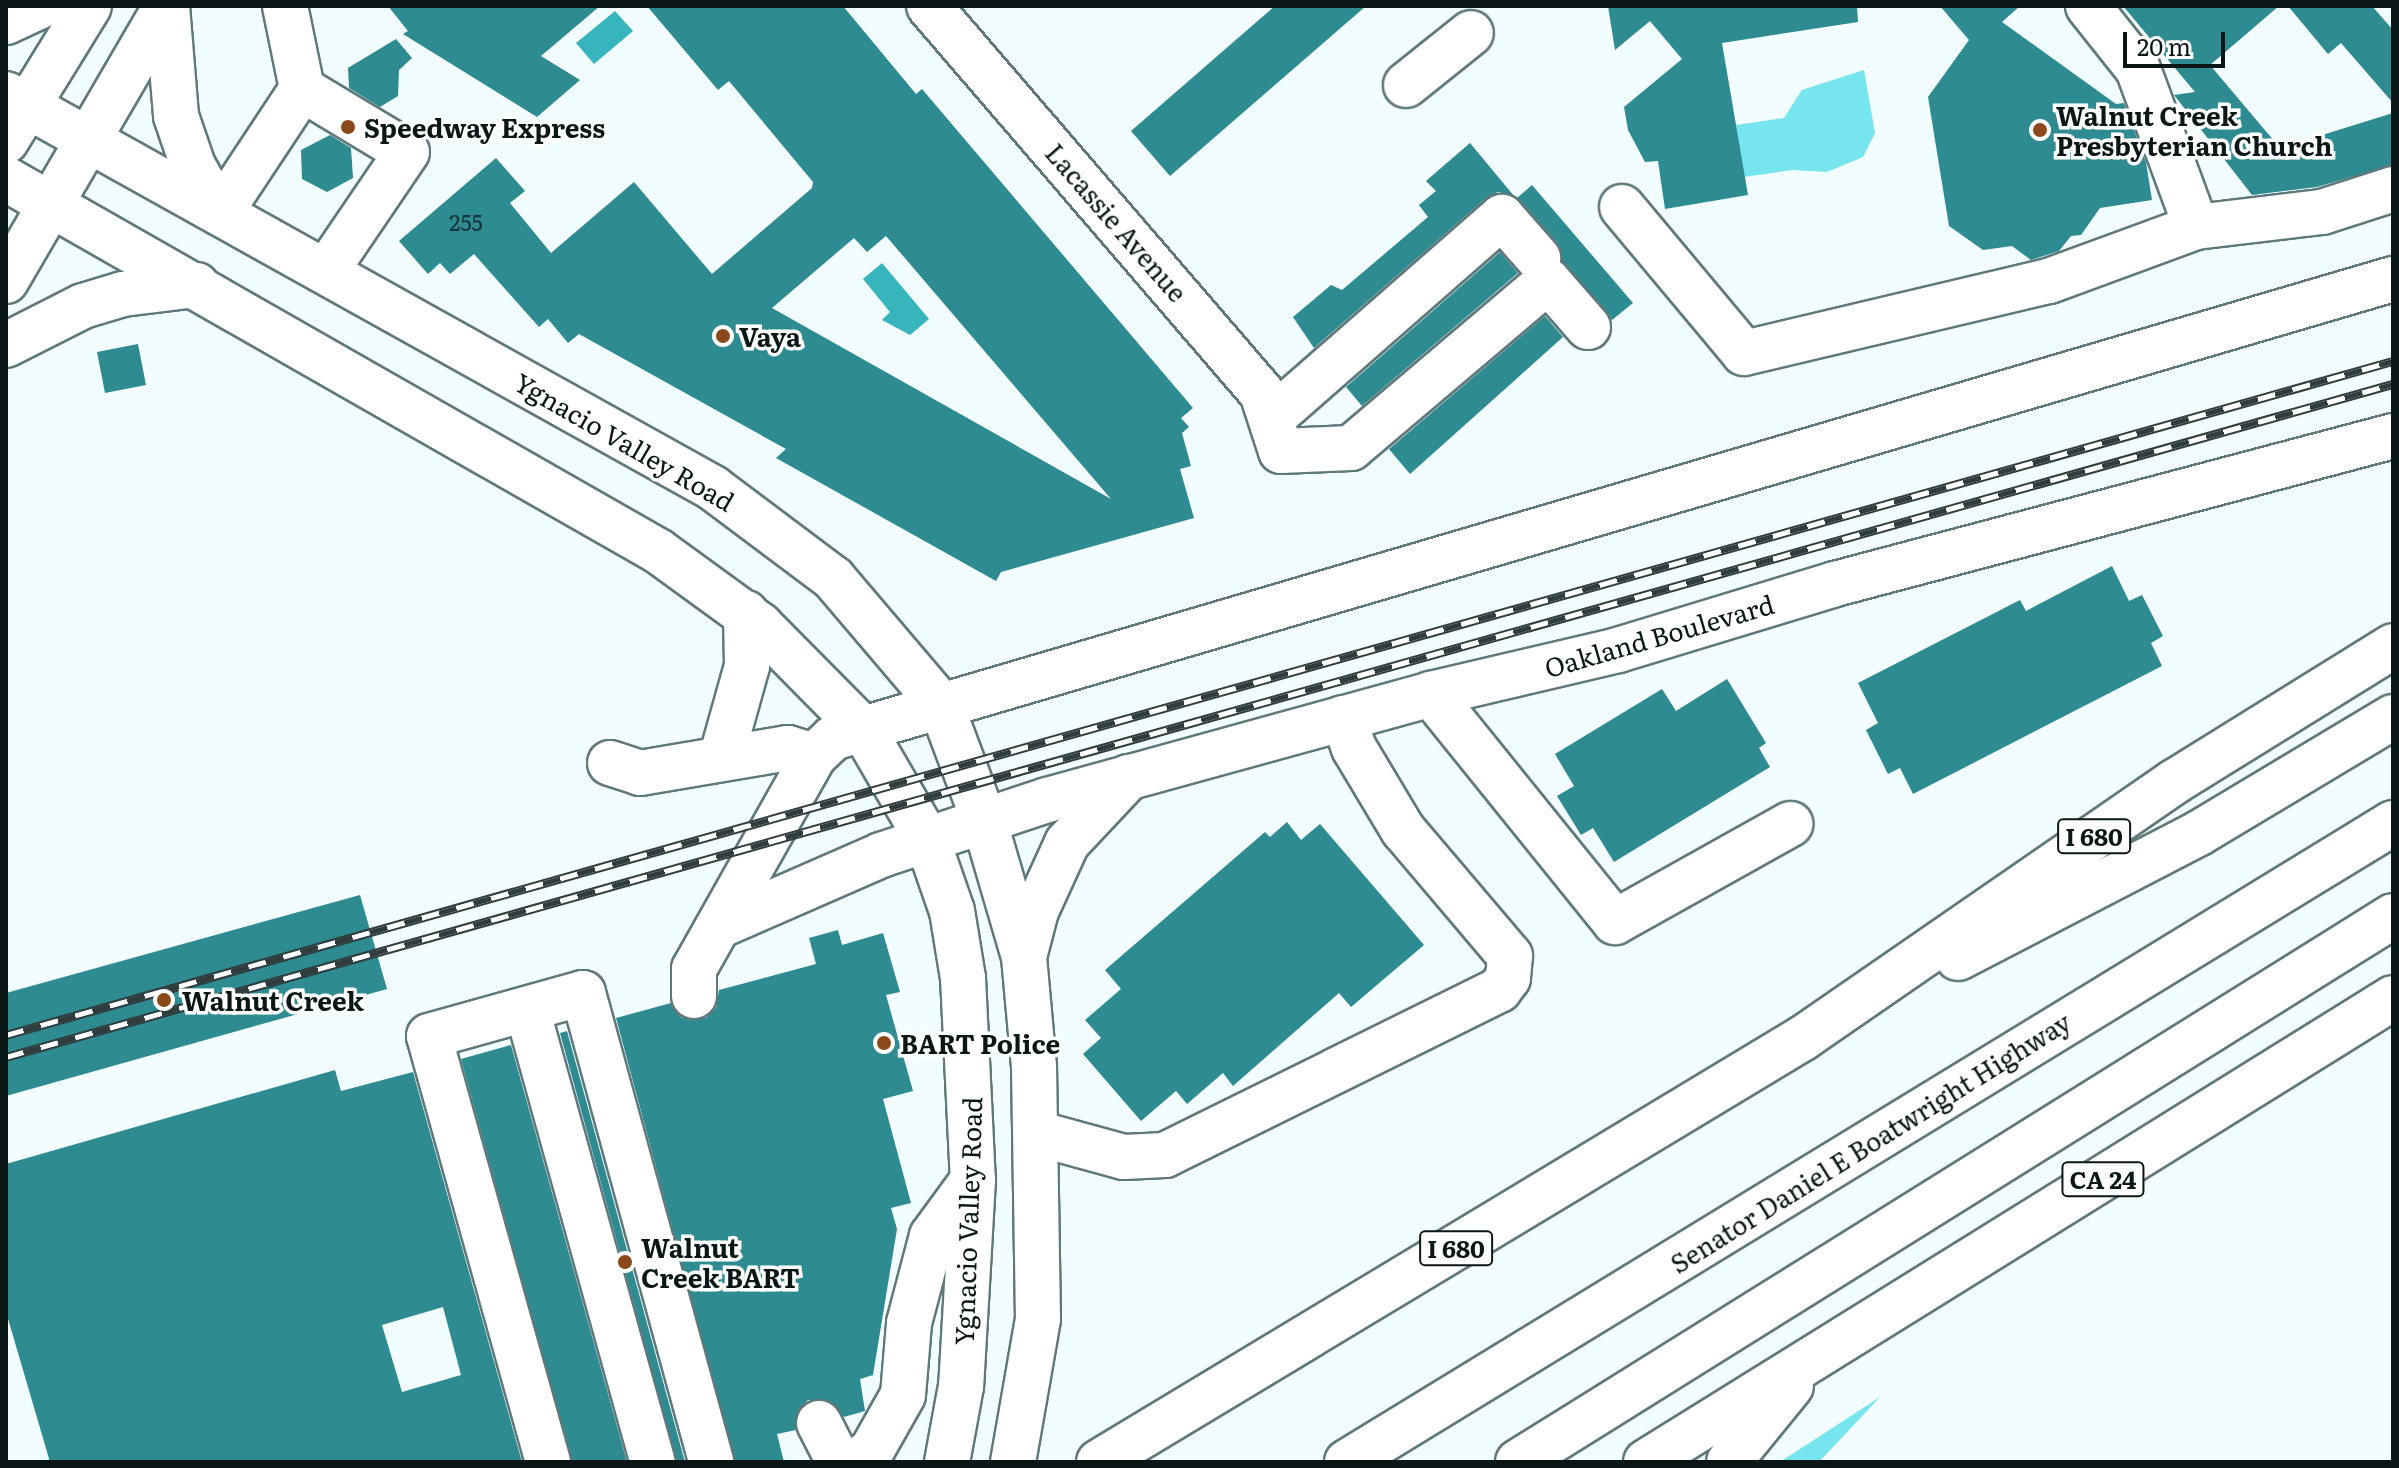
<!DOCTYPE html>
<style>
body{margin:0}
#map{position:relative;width:2399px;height:1468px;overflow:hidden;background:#f1fdfe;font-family:Literata,serif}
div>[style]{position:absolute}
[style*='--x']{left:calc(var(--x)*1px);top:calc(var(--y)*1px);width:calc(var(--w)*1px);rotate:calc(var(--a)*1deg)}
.green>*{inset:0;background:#77e5ed}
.water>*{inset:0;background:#37b4bc}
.building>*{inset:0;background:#2e8b91}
.roads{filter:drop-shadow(2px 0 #5f797b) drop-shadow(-2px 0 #5f797b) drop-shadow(0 2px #5f797b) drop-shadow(0 -2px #5f797b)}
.minor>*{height:44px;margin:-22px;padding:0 22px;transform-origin:22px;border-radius:22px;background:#fff}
.major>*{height:44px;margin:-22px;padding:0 22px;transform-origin:22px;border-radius:22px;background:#fff}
.highway>*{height:44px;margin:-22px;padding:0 22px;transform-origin:22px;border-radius:22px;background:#fff}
.rail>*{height:9px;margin-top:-4.5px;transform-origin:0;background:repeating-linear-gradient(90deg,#fff 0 18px,#313c3c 0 36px);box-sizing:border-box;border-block:2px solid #313c3c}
.dots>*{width:22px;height:22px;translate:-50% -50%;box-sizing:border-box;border:4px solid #fff;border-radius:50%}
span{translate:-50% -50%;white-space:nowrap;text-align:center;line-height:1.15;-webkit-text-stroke:7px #fff;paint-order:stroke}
.number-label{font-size:22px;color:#143335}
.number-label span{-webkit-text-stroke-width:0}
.shield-label span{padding:2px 6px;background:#fff;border:2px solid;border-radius:6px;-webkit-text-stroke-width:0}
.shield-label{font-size:24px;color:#0b1616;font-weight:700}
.poi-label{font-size:26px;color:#0b1616;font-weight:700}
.left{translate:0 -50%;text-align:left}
.street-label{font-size:26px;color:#0b1616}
.frame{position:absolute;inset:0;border:8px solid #0b1616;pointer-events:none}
.scale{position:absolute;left:2123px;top:32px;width:102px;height:36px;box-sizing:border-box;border:4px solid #0b1616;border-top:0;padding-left:10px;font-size:24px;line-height:28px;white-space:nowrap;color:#0b1616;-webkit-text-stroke:6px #fff;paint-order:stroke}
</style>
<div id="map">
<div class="green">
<div style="clip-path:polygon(1864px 70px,1875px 133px,1863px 157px,1827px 172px,1792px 170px,1744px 177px,1736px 125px,1784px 118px,1802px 90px)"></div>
<div style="clip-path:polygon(1880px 1397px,1819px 1462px,1780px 1462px)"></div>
</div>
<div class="water">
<div style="clip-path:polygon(615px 11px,633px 31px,594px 64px,576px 43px)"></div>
<div style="clip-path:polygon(882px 263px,929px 319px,910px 335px,882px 320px,890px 312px,863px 279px)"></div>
</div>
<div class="building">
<div style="clip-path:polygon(388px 6px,600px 6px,541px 56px,580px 80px,537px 117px,403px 34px,408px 31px)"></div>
<div style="clip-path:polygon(evenodd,647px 6px,843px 6px,916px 94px,922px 89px,1193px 408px,1181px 418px,1189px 427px,1182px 433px,1191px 466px,1180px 469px,1194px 518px,1001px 572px,996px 581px,776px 458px,786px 449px,579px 334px,568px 343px,548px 319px,539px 327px,474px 254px,450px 274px,440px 263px,428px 274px,399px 241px,496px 158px,525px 191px,510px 203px,551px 253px,634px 182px,712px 274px,812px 188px,813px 182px,729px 81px,718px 90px,647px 6px,886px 236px,1111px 499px,772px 308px,854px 238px,867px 252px,886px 236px)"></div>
<div style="clip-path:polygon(1275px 6px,1366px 6px,1170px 176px,1131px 131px)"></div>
<div style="clip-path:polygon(1608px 6px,1857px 6px,1858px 22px,1722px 43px,1748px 195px,1665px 209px,1658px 161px,1645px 162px,1628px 130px,1624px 107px,1682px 59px,1650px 21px,1615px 50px)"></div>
<div style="clip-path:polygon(1940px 6px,2020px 6px,2002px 22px,2116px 104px,2124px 103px,2146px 162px,2152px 200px,2100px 208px,2081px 235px,2071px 236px,2059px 251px,2031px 260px,2012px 246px,1983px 250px,1949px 226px,1928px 97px,1969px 40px)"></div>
<div style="clip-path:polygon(2123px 6px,2279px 6px,2210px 65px,2280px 148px,2393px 113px,2393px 165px,2317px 187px,2252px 195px,2174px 95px,2195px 92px)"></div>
<div style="clip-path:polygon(2288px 6px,2372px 6px,2393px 30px,2393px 103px,2341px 43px,2328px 54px)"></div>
<div style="clip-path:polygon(396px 39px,412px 58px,399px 70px,398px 96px,380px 107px,349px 88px,348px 68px)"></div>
<div style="clip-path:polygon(330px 135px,351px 148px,353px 178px,327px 192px,302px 179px,301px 150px)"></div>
<div style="clip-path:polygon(1470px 143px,1514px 196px,1498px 192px,1486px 198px,1314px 348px,1293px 317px,1331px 285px,1342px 290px,1428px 217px,1419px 205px,1436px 191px,1426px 181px)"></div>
<div style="clip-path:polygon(1532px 185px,1633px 303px,1612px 320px,1562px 261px,1557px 242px,1517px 198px)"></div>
<div style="clip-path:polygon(1500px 252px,1518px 273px,1362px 406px,1346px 387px)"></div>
<div style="clip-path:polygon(1545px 316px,1563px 337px,1410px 474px,1389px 449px)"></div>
<div style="clip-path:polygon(138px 344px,146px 385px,105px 393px,97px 352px)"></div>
<div style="clip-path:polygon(2112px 566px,2129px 601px,2142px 595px,2163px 636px,2151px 643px,2162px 666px,1913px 794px,1900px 768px,1888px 774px,1866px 730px,1878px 723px,1858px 683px,2020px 600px,2026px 611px)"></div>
<div style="clip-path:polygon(1727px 679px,1766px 743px,1759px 748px,1770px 767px,1614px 862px,1593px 828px,1581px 835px,1557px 796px,1574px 786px,1555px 754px,1662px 689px,1676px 711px)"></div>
<div style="clip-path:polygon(1287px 822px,1301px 840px,1320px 824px,1424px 945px,1351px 1007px,1339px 993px,1233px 1086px,1223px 1073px,1187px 1104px,1176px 1091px,1141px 1121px,1083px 1054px,1101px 1038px,1085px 1020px,1121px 989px,1105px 970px,1265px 832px,1270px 837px)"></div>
<div style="clip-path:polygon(360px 895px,387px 989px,6px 1096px,6px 993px)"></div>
<div style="clip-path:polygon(838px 930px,842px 945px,883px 933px,900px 992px,886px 995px,913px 1091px,883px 1099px,911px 1203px,891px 1208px,897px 1229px,873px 1375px,860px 1379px,865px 1411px,844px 1417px,832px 1402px,808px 1400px,798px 1410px,796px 1430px,777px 1434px,784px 1462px,735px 1462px,616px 1018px,671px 1003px,682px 1018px,706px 1018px,716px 1008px,719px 990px,816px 964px,809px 938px)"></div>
<div style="clip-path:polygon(567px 1031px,685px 1462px,677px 1462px,560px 1033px)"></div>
<div style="clip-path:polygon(511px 1045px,627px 1462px,572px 1462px,461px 1059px)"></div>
<div style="clip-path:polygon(evenodd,335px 1070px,341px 1091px,413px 1072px,522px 1462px,50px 1462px,6px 1312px,6px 1164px,335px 1070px,443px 1307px,461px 1375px,402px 1392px,382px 1325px,443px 1307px)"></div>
</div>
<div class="roads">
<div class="minor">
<div style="--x:285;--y:6;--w:85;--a:78.4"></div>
<div style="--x:302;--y:89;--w:122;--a:31"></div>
<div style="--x:407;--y:152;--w:144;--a:124.2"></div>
<div style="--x:929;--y:6;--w:511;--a:49.29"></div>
<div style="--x:1262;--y:393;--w:61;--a:71.9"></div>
<div style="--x:1281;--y:451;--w:70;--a:-2.5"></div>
<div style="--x:1351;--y:448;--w:258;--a:-40.3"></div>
<div style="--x:1548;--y:281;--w:61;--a:49"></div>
<div style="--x:2088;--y:6;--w:80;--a:51.6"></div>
<div style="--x:2138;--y:69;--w:168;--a:69.8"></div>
<div style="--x:1406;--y:85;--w:83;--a:-38.7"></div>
<div style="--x:1622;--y:207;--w:190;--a:50.1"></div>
<div style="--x:1744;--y:353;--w:313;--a:-13.3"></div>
<div style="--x:2049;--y:281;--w:157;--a:-20.2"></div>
<div style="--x:2196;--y:227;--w:127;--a:-6.8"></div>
<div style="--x:2322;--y:212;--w:75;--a:-17.9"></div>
<div style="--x:220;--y:213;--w:149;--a:-56.5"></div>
<div style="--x:1271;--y:419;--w:307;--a:-41.2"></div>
<div style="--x:1502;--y:217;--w:55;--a:48.7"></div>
<div style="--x:1431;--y:694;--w:293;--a:51.1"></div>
<div style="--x:1615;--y:922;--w:201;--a:-29.2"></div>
<div style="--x:721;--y:759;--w:97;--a:-74.4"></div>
<div style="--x:747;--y:666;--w:53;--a:-91.1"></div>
<div style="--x:610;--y:763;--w:32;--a:18"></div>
<div style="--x:640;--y:773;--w:150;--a:-9.6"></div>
<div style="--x:788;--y:748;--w:27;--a:17"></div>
<div style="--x:721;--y:925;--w:175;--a:-23.6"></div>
<div style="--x:881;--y:855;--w:175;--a:-18.3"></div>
<div style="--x:1047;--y:800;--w:398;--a:-15.4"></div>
<div style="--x:1431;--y:694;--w:192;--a:-13.2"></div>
<div style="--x:1618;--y:650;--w:227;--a:-16.9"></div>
<div style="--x:1835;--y:584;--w:577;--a:-14.85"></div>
<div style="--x:694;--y:996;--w:27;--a:-90"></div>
<div style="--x:694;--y:969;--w:244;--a:-60.6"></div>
<div style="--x:814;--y:756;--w:26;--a:-43"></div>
<div style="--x:833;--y:738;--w:31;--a:-17"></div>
<div style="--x:527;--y:1009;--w:470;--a:74.5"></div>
<div style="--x:1036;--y:1133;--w:91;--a:15.3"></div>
<div style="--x:1124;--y:1157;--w:41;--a:-2.8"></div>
<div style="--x:1165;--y:1155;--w:373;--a:-26.3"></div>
<div style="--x:1499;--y:990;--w:15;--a:-53"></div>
<div style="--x:1508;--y:978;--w:22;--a:-85"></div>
<div style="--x:1510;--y:956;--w:165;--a:-130.3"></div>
<div style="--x:1403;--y:830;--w:96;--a:-120.9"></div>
<div style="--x:1354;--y:748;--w:32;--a:-110"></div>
<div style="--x:819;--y:1423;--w:44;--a:62.9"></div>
<div style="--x:548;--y:1462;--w:442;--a:-105.6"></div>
<div style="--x:429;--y:1036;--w:160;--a:-15.6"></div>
<div style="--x:583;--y:993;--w:486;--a:74.7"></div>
<div style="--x:856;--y:1462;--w:20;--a:-37"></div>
<div style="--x:872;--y:1450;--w:63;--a:-60.6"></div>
<div style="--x:903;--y:1395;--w:72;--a:-85.2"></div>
<div style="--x:909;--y:1323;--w:90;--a:-75.2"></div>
<div style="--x:932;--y:1236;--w:69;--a:-53.8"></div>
</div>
<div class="major">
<div style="--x:6;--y:141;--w:158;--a:-58.4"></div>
<div style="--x:6;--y:281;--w:318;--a:-59.8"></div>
</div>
<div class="highway">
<div style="--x:167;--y:6;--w:110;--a:85.3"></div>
<div style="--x:176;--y:116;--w:53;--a:71.2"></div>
<div style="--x:193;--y:166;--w:54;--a:60.1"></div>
<div style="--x:6;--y:22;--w:38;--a:-25"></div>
<div style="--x:6;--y:94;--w:809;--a:29.13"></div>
<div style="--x:713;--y:488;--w:150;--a:36.9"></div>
<div style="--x:833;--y:578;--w:167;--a:49.6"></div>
<div style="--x:941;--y:705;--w:123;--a:69.5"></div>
<div style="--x:984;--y:820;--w:143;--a:73.7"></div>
<div style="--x:1024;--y:957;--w:109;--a:84.8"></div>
<div style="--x:1034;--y:1066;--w:253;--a:89.1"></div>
<div style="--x:1038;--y:1319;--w:145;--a:99.9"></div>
<div style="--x:6;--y:179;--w:751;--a:29.71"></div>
<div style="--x:658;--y:551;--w:126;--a:36"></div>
<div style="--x:760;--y:625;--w:146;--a:45.3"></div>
<div style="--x:863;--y:729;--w:127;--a:59.8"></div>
<div style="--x:927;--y:839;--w:76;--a:70.9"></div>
<div style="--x:952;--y:911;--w:68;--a:80.7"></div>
<div style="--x:963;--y:978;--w:202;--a:87.2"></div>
<div style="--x:973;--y:1180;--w:206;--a:93.3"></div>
<div style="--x:961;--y:1386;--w:77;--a:100.4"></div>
<div style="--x:6;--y:345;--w:86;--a:-26.9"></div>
<div style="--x:83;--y:306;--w:42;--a:-16.7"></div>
<div style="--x:123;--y:294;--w:74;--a:-7"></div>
<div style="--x:863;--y:729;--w:1595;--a:-16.39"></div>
<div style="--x:1024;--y:957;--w:48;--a:-75.4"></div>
<div style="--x:1036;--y:911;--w:75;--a:-65.5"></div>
<div style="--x:1067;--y:843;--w:91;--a:-46.8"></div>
<div style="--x:1958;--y:958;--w:271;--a:-27.4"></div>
<div style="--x:2199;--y:833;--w:226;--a:-30.9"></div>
<div style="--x:1099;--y:1462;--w:822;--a:-31.06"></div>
<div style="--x:1803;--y:1038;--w:451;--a:-34.6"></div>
<div style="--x:2174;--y:782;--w:258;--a:-31.8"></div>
<div style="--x:1347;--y:1462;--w:1226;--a:-31.42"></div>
<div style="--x:1518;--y:1462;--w:1031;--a:-31.96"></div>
<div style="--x:1646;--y:1462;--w:879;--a:-31.85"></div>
<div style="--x:1729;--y:1462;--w:98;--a:-50.8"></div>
</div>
</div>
<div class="rail">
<div style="--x:6;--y:1035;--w:2480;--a:-15.77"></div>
<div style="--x:6;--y:1057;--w:2480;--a:-15.75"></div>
</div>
<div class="dots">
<div style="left:348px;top:127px;background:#8b4818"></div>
<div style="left:2040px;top:130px;background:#8b4818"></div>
<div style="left:723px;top:336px;background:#8b4818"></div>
<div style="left:164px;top:1000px;background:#8b4818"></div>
<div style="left:884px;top:1043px;background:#8b4818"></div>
<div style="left:625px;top:1262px;background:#8b4818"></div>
</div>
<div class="number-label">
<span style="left:466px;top:222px">255</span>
</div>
<div class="shield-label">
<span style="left:2094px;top:836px">I 680</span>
<span style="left:2103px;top:1179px">CA 24</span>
<span style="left:1456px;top:1248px">I 680</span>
</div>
<div class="poi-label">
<span class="left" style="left:2056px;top:130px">Walnut Creek<br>Presbyterian Church</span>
<span class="left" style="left:364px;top:127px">Speedway Express</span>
<span class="left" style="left:739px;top:336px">Vaya</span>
<span class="left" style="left:182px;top:1000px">Walnut Creek</span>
<span class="left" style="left:900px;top:1043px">BART Police</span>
<span class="left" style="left:641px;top:1262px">Walnut<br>Creek BART</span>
</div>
<div class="street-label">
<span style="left:1117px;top:222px;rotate:49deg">Lacassie Avenue</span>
<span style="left:625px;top:441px;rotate:30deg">Ygnacio Valley Road</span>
<span style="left:1659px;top:635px;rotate:-16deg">Oakland Boulevard</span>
<span style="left:1870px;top:1142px;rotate:-32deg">Senator Daniel E Boatwright Highway</span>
<span style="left:967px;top:1221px;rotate:-88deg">Ygnacio Valley Road</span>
</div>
<div class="frame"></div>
<div class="scale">20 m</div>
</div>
